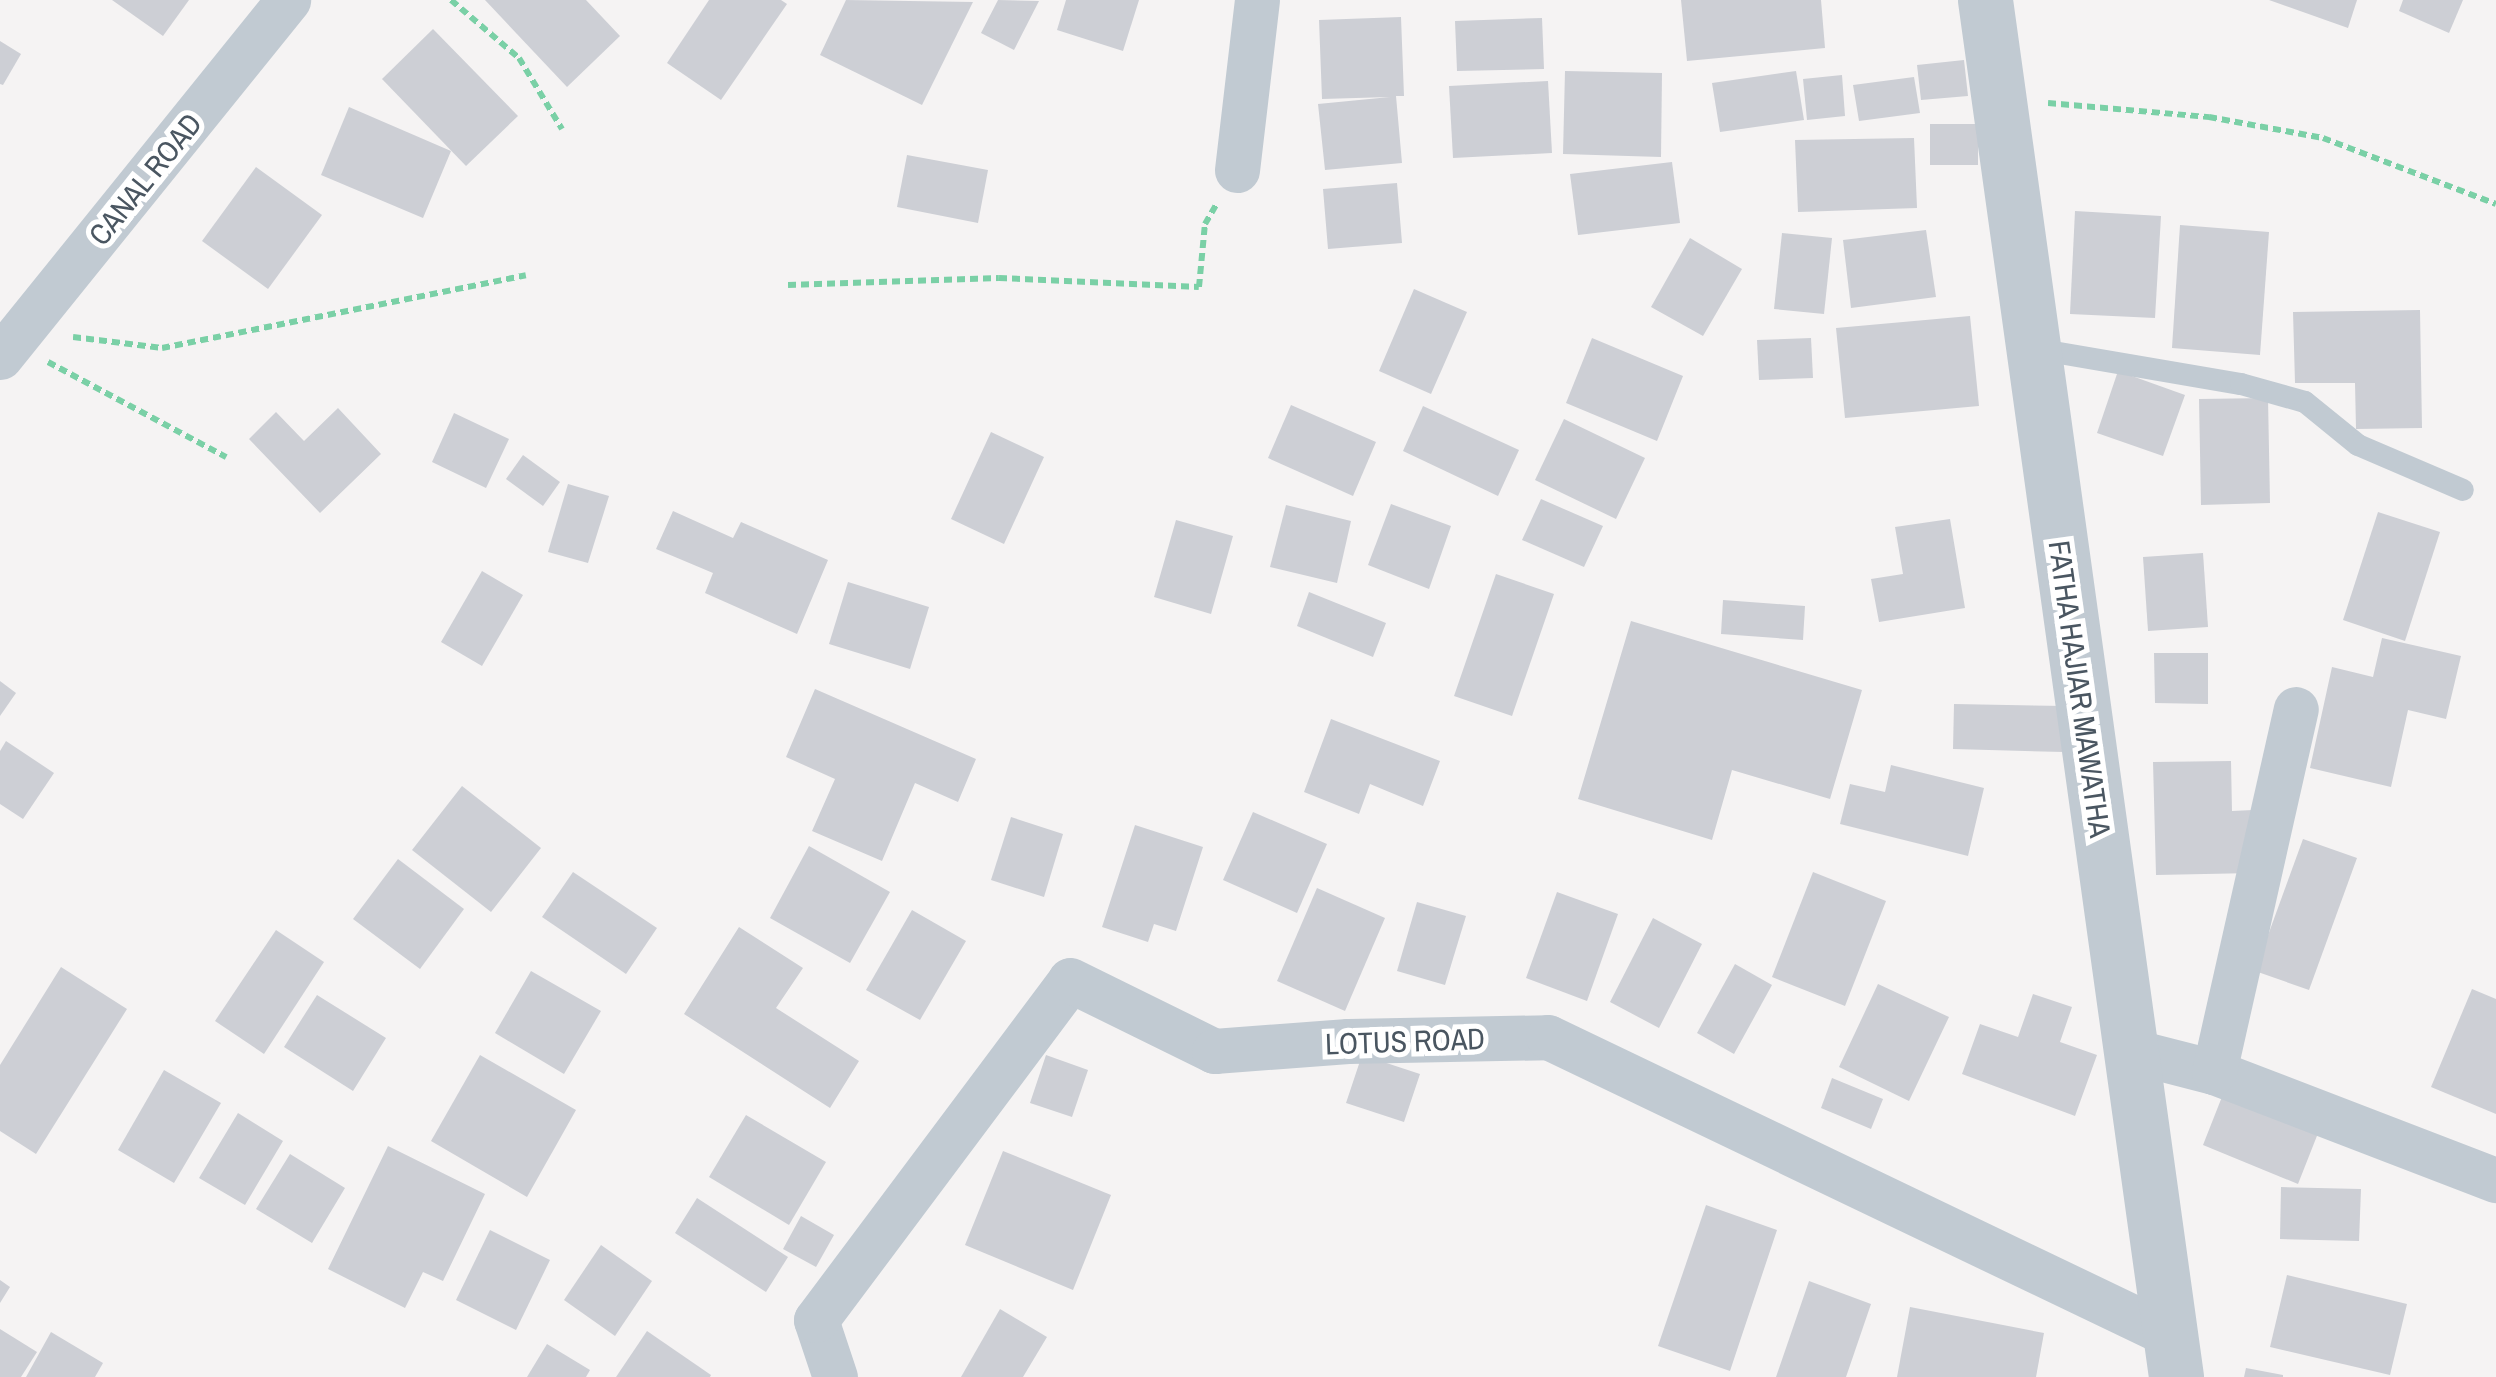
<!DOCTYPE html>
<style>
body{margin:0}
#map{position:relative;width:2496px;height:1377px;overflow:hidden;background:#f5f3f3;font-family:"Archivo Narrow",sans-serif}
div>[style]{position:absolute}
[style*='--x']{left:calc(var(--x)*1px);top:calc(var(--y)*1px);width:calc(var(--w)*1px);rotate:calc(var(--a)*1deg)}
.building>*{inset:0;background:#cdcfd5}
.path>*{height:6px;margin-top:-3px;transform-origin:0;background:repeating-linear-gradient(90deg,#7ad0a6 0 8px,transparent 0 13px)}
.service>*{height:22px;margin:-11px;padding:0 11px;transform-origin:11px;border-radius:11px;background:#c1cad2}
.minor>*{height:45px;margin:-22.5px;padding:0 22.5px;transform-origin:22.5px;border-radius:22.5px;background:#c1cad2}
.tertiary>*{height:55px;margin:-27.5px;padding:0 27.5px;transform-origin:27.5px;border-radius:27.5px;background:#c1cad2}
span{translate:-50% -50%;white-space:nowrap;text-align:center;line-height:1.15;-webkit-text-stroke:10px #fff;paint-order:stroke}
.street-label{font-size:30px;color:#4a5661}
</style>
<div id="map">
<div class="building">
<div style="clip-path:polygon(112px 0,189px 0,163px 36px)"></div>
<div style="clip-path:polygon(485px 0,586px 0,620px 36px,567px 87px)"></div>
<div style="clip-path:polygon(709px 0,781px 0,787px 4px,721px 100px,667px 63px)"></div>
<div style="clip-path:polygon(846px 0,973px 2px,922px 105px,820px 55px)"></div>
<div style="clip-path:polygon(998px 0,1039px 1px,1014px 50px,981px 33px)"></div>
<div style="clip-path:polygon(1066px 0,1139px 0,1123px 51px,1057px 30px)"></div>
<div style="clip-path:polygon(1681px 0,1821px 0,1825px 48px,1687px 61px)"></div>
<div style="clip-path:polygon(2269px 0,2357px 0,2348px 28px)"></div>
<div style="clip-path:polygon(2403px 0,2463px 0,2449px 33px,2399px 11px)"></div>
<div style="clip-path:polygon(1401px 17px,1404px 96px,1396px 96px,1402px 163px,1325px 170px,1318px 104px,1390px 97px,1322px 99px,1319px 20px)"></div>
<div style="clip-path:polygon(1542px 18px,1544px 69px,1457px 71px,1455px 21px)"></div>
<div style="clip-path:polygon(433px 29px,518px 116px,466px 166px,382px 79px)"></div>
<div style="clip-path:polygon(0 41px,21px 54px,3px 85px,0 84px)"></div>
<div style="clip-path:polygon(1964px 60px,1968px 96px,1921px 100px,1917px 65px)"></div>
<div style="clip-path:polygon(1565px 71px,1662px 73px,1661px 157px,1563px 154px)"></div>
<div style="clip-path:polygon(1796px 71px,1804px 120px,1720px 132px,1712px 83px)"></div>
<div style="clip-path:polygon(1842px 75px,1845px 116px,1807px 120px,1803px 79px)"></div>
<div style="clip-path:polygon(1914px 77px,1920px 113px,1859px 121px,1853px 85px)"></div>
<div style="clip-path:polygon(1548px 81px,1552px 153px,1453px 158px,1449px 86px)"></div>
<div style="clip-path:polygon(349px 107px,451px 151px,423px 218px,321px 175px)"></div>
<div style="clip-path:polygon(1930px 124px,1978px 124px,1978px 165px,1930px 165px)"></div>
<div style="clip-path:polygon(1914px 138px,1917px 208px,1798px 212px,1795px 140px)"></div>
<div style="clip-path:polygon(907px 155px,988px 170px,978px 223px,897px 207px)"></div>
<div style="clip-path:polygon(1672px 162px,1680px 223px,1578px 235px,1570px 174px)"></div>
<div style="clip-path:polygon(256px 167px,322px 215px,268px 289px,202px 241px)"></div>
<div style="clip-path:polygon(1397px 183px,1402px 243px,1328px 249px,1323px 189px)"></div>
<div style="clip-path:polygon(2075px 211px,2161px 216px,2155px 318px,2070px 314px)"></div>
<div style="clip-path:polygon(2180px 225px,2269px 232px,2260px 355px,2172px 348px)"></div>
<div style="clip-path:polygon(1926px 230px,1936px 297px,1851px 308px,1843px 240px)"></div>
<div style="clip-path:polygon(1782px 233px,1832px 238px,1824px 314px,1774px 309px)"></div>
<div style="clip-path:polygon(1690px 238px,1742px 269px,1703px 336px,1651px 307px)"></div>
<div style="clip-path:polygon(1414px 289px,1467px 312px,1431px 394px,1379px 371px)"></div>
<div style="clip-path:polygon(2420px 310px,2422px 428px,2356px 429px,2355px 383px,2295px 383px,2293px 312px)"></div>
<div style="clip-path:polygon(1970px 316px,1979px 406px,1845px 418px,1836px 328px)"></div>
<div style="clip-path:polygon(1592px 338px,1683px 376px,1657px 441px,1566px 403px)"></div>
<div style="clip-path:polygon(1811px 338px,1813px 378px,1759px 380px,1757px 340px)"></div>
<div style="clip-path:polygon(2118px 371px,2185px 395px,2163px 456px,2097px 433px)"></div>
<div style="clip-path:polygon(2268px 398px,2270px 503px,2201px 505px,2199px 399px)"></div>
<div style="clip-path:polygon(1291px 405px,1376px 442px,1353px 496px,1268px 458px)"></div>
<div style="clip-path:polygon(1423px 406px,1519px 450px,1498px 496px,1403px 451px)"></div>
<div style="clip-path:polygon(338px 408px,381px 454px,320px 513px,249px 439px,276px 412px,304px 441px)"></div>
<div style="clip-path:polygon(454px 413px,509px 439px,486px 488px,432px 462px)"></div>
<div style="clip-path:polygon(1564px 419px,1645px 458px,1616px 519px,1535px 480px)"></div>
<div style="clip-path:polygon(991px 432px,1044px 457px,1004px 544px,951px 519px)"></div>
<div style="clip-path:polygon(523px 455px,560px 482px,543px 506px,506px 479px)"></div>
<div style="clip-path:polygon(568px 484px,609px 496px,588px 563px,548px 552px)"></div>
<div style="clip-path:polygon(1541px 499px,1603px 526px,1584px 567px,1522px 540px)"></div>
<div style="clip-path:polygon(1391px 504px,1451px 526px,1429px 589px,1368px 565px)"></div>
<div style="clip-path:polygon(1286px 505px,1351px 521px,1337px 583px,1270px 567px)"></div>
<div style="clip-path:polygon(673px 511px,733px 538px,741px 522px,828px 560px,797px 634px,705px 593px,713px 573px,656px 549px)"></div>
<div style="clip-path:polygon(2378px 512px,2440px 532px,2405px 641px,2343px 620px)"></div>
<div style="clip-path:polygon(1950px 519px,1965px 608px,1879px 622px,1871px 579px,1903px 574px,1895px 527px)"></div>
<div style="clip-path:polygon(1176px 520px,1233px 536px,1211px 614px,1154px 597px)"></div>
<div style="clip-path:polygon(2203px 553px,2208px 627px,2148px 631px,2143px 557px)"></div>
<div style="clip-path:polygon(482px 571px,523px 595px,482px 666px,441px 642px)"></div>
<div style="clip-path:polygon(1496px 574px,1554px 594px,1512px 716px,1454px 696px)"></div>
<div style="clip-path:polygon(848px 582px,929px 607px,910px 669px,829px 644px)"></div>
<div style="clip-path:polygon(1309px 592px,1386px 623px,1373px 657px,1297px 626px)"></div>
<div style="clip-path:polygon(1723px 600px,1805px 606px,1803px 640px,1721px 634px)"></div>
<div style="clip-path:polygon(1631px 621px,1862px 690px,1830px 799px,1732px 770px,1712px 840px,1578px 799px)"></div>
<div style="clip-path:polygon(2382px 638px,2461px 656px,2446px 719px,2408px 710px,2391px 787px,2310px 768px,2332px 667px,2373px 677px)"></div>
<div style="clip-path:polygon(2154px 653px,2208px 653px,2208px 704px,2155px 703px)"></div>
<div style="clip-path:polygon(0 681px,16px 693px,0 716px)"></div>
<div style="clip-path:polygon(815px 689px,976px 759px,958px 802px,915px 783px,882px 861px,812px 831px,835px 779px,786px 757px)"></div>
<div style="clip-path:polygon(1954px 704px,2065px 706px,2064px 752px,1953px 749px)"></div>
<div style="clip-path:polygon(1331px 719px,1440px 761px,1423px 806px,1370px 784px,1359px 814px,1304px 792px)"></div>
<div style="clip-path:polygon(6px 741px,54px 773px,23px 819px,0 804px,0 751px)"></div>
<div style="clip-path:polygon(2231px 761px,2232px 811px,2253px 810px,2254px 873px,2156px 875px,2153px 762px)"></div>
<div style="clip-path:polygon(1891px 765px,1984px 788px,1968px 856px,1840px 824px,1850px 784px,1885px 792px)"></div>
<div style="clip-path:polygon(462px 786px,541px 848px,491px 912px,412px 850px)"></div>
<div style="clip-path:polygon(1253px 812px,1327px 844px,1297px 913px,1223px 880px)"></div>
<div style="clip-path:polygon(1011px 817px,1063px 834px,1044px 897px,991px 880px)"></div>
<div style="clip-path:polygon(1135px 825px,1203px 847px,1176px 931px,1154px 924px,1148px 942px,1102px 927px)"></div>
<div style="clip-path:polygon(2303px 839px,2357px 858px,2309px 990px,2255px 971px)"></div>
<div style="clip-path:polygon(809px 846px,890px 892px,850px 963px,770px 918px)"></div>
<div style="clip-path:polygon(398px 859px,464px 909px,420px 969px,353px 919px)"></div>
<div style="clip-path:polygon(573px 872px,657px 928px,626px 974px,542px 917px)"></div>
<div style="clip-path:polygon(1813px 872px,1886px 901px,1845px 1006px,1772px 977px)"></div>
<div style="clip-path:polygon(1317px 888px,1385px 918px,1345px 1011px,1277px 981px)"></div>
<div style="clip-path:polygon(1557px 892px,1618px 914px,1587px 1001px,1526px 978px)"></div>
<div style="clip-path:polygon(1417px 902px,1466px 916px,1445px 985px,1397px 971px)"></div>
<div style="clip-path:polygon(912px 910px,966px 941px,920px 1020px,866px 990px)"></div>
<div style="clip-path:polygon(1653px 918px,1702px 944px,1659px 1028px,1610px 1002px)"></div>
<div style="clip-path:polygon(739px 927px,803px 968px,776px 1008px,859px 1061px,830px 1108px,684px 1014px)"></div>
<div style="clip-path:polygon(276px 930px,324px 962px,264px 1054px,215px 1021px)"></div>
<div style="clip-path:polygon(1735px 964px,1772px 985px,1734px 1054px,1697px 1033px)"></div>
<div style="clip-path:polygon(61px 967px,127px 1009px,36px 1154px,0 1131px,0 1065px)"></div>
<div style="clip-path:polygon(531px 971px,601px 1011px,564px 1074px,495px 1033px)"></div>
<div style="clip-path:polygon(1878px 984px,1949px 1017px,1909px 1101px,1839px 1067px)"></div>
<div style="clip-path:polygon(2472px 989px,2496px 999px,2496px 1114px,2431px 1087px)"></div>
<div style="clip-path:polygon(2033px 994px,2072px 1007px,2060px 1042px,2097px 1055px,2075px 1116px,1962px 1074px,1980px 1024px,2018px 1037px)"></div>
<div style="clip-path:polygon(317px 995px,386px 1038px,353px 1091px,284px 1047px)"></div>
<div style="clip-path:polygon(480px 1055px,576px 1110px,527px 1197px,431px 1141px)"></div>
<div style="clip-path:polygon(1046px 1055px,1088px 1070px,1072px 1117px,1030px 1103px)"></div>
<div style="clip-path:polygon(1362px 1055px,1420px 1074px,1404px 1122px,1346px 1103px)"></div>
<div style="clip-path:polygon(164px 1070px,221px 1103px,174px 1183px,118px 1150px)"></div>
<div style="clip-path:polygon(1832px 1078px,1883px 1099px,1871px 1129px,1821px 1108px)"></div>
<div style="clip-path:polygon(2229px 1079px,2324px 1118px,2298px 1184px,2203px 1145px)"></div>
<div style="clip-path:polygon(238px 1113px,283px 1141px,245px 1205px,199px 1178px)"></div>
<div style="clip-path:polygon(746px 1115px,826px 1162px,789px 1225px,709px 1177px)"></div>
<div style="clip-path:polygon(388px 1146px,485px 1194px,443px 1281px,423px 1272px,405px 1308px,328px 1269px)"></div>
<div style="clip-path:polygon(1003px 1151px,1111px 1195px,1073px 1290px,965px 1245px)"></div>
<div style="clip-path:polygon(290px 1154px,345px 1188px,312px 1243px,256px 1209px)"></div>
<div style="clip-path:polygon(2281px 1187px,2361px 1189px,2359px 1241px,2280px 1239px)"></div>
<div style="clip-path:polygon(697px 1198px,788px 1257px,766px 1292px,675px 1233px)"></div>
<div style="clip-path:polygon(1706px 1205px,1777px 1230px,1730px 1371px,1658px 1346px)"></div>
<div style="clip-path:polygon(801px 1216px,834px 1235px,816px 1267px,783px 1249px)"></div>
<div style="clip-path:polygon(490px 1230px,550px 1260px,516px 1330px,456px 1300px)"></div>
<div style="clip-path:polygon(601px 1245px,652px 1281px,615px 1336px,564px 1300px)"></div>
<div style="clip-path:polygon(2287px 1275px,2407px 1304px,2390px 1375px,2270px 1347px)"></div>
<div style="clip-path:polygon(0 1280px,10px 1287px,0 1303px)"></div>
<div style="clip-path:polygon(1809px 1281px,1871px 1304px,1846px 1377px,1776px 1377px)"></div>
<div style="clip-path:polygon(1910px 1307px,2044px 1333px,2036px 1377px,1897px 1377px)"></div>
<div style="clip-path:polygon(1000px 1309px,1047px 1337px,1023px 1377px,961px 1377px)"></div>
<div style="clip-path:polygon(0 1329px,37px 1352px,21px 1377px,0 1377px)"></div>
<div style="clip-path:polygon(647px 1331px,711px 1375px,710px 1377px,616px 1377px)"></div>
<div style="clip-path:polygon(51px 1332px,103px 1363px,95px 1377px,26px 1377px)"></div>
<div style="clip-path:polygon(547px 1344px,590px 1370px,586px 1377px,527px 1377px)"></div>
<div style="clip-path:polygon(2246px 1368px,2283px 1375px,2283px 1377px,2244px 1377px)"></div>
</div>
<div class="path">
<div style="--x:451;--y:0;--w:89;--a:40.5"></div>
<div style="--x:519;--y:58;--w:83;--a:58.8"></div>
<div style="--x:2048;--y:103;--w:162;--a:5"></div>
<div style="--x:2209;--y:117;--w:116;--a:10.4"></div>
<div style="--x:2323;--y:138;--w:185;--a:20.9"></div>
<div style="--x:788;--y:285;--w:211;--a:-1.9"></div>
<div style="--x:999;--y:278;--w:200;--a:2.6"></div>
<div style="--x:1199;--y:287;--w:63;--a:-84.6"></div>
<div style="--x:1205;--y:224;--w:22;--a:-60"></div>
<div style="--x:73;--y:337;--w:90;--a:7"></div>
<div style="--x:162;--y:348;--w:371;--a:-11.3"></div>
<div style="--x:48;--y:362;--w:202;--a:28.1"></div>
</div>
<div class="service">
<div style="--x:2036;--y:349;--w:208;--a:9.7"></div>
<div style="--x:2241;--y:384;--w:66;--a:15.7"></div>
<div style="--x:2305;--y:402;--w:68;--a:39.1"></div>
<div style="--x:2358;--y:445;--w:114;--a:23.2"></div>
</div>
<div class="minor">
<div style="--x:1237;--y:170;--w:171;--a:-83.3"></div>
<div style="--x:0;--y:357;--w:459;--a:-51.1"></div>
<div style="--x:2132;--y:1051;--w:85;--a:14.4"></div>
<div style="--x:2214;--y:1072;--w:302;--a:21"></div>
<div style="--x:2214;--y:1072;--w:372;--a:-77.3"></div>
<div style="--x:835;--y:1377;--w:60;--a:-108.4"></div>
<div style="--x:816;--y:1320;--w:424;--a:-53.2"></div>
<div style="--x:1070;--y:980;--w:161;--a:26.2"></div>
<div style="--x:1214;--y:1051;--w:134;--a:-4.3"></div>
<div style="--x:1348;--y:1041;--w:200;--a:-1.1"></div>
<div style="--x:1548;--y:1037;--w:692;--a:25.6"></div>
</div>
<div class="tertiary">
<div style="--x:1985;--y:0;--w:1390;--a:82.1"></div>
</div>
<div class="street-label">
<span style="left:145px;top:179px;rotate:-51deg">CANAL ROAD</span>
<span style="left:2080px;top:689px;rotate:82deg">FATHA HAJIAR MAWATHA</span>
<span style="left:1405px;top:1041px;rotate:-2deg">LOTUS ROAD</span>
</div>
</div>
